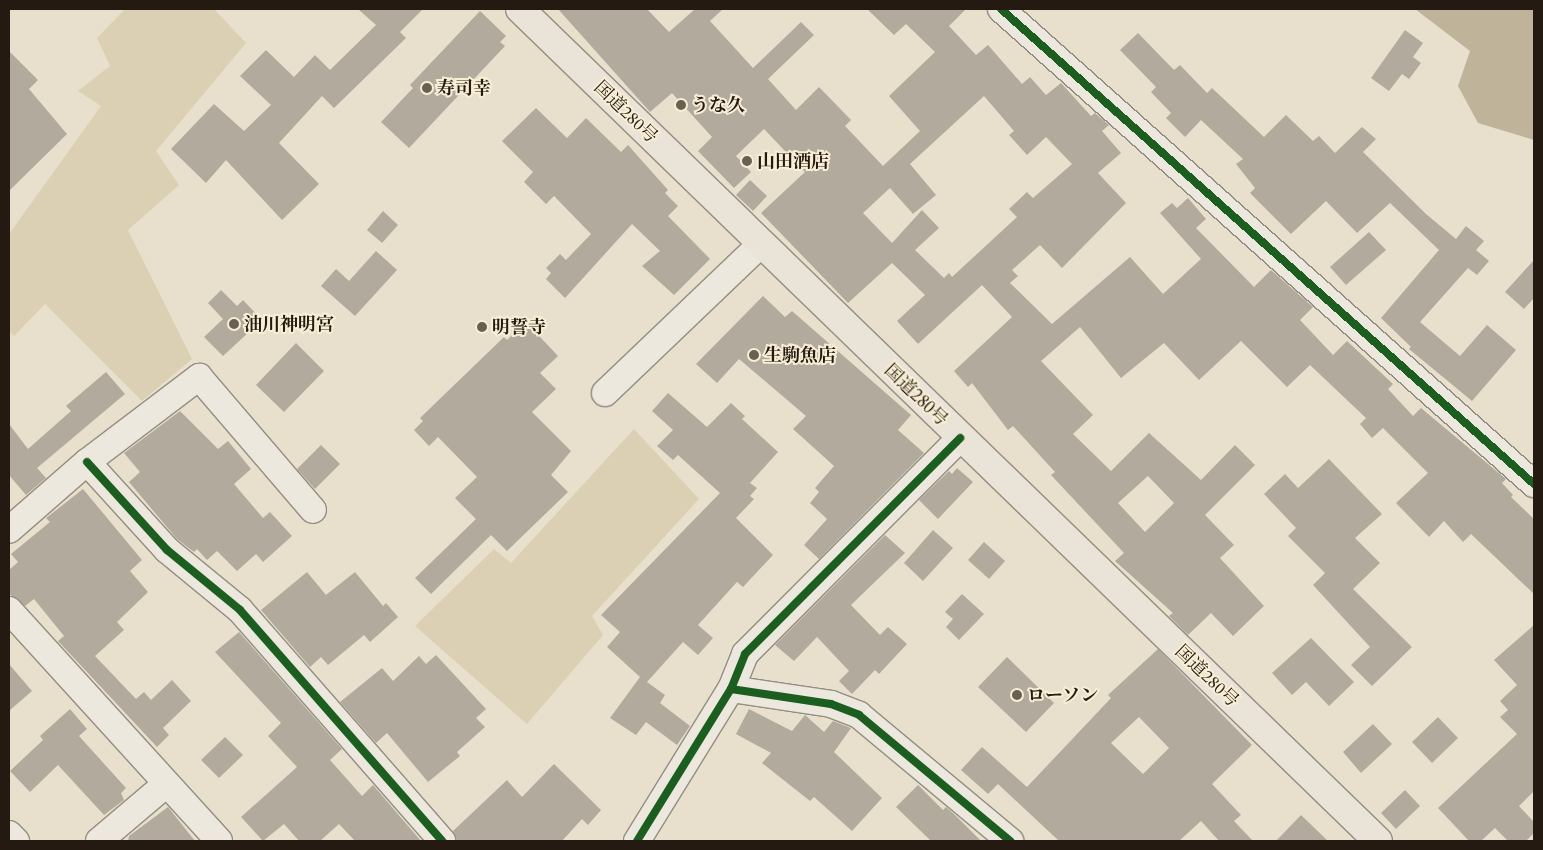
<!DOCTYPE html>
<meta charset="utf-8">
<style>
body{margin:0}
#map{position:relative;width:1543px;height:850px;overflow:hidden;background:#e8e0cc;font-family:"EB Garamond","Noto Serif JP",serif}
div>[style]{position:absolute}
[style*='--x']{left:calc(var(--x)*1px);top:calc(var(--y)*1px);width:calc(var(--w)*1px);rotate:calc(var(--a)*1deg)}
.green>*{inset:0;background:#dbd0b4}
.water>*{inset:0;background:#bfb39a}
.building>*{inset:0;background:#b2ab9d}
.roads{filter:drop-shadow(1px 0 #948e82) drop-shadow(-1px 0 #948e82) drop-shadow(0 1px #948e82) drop-shadow(0 -1px #948e82)}
.minor>*{height:26px;margin:-13px;padding:0 13px;transform-origin:13px;border-radius:13px;background:#ece8dd}
.highway>*{height:28px;margin:-14px;padding:0 14px;transform-origin:14px;border-radius:14px;background:#e9e3d8}
.cycleway>*{height:8px;margin:-4px;padding:0 4px;transform-origin:4px;border-radius:4px;background:#1b5e20}
.dots>*{width:14px;height:14px;translate:-50% -50%;box-sizing:border-box;border:2px solid #f8eed5;border-radius:50%}
span{translate:-50% -50%;white-space:nowrap;text-align:center;line-height:1.15;-webkit-text-stroke:4px #f8eed5;paint-order:stroke}
.poi-label{font-size:18px;color:#241a11;font-weight:700}
.left{translate:0 -50%;text-align:left}
.street-label{font-size:18px;color:#241a11}
.frame{position:absolute;inset:0;border:10px solid #241a11;pointer-events:none}
</style>
<div id="map">
<div class="green">
<div style="clip-path:polygon(125px 9px,214px 9px,246px 43px,156px 151px,179px 185px,128px 230px,192px 359px,142px 401px,45px 304px,14px 336px,9px 330px,9px 234px,101px 106px,78px 91px,110px 66px,97px 38px)"></div>
<div style="clip-path:polygon(634px 429px,699px 499px,592px 616px,603px 635px,527px 724px,415px 626px,494px 549px,511px 563px)"></div>
</div>
<div class="water">
<div style="clip-path:polygon(1415px 9px,1534px 9px,1534px 140px,1478px 123px,1458px 86px,1470px 51px)"></div>
</div>
<div class="building">
<div style="clip-path:polygon(358px 9px,423px 9px,400px 32px,406px 38px,334px 108px,322px 96px,279px 143px,319px 184px,282px 220px,226px 160px,206px 183px,171px 149px,214px 104px,244px 131px,271px 105px,240px 76px,266px 50px,294px 77px,315px 55px,330px 70px,376px 25px)"></div>
<div style="clip-path:polygon(evenodd,558px 9px,647px 9px,669px 32px,695px 9px,723px 9px,710px 21px,753px 68px,801px 22px,814px 35px,768px 79px,796px 110px,819px 87px,851px 120px,845px 126px,883px 166px,920px 131px,889px 96px,935px 52px,906px 24px,894px 35px,867px 9px,966px 9px,949px 26px,976px 55px,988px 45px,1022px 84px,1030px 77px,1046px 95px,1061px 83px,1091px 116px,1095px 113px,1109px 125px,1102px 131px,1121px 153px,1098px 173px,1126px 203px,1062px 268px,1040px 245px,1012px 270px,1018px 276px,1010px 283px,1052px 324px,1130px 257px,1163px 294px,1201px 259px,1160px 213px,1172px 203px,1177px 208px,1188px 198px,1206px 219px,1196px 228px,1254px 287px,1271px 270px,1313px 307px,1300px 320px,1333px 355px,1347px 341px,1393px 384px,1388px 389px,1413px 416px,1421px 408px,1506px 479px,1502px 483px,1513px 495px,1511px 497px,1534px 519px,1534px 594px,1471px 534px,1463px 542px,1444px 521px,1429px 537px,1396px 503px,1428px 473px,1383px 428px,1372px 438px,1360px 424px,1366px 418px,1310px 365px,1287px 387px,1241px 341px,1199px 380px,1164px 343px,1121px 378px,1080px 327px,1041px 361px,1093px 415px,1073px 434px,1111px 471px,1149px 433px,1201px 480px,1235px 445px,1255px 465px,1205px 515px,1234px 545px,1220px 558px,1264px 606px,1233px 636px,1211px 613px,1188px 635px,1169px 616px,1173px 613px,1115px 561px,1124px 553px,1051px 475px,1055px 472px,1013px 426px,1008px 430px,972px 383px,968px 387px,954px 371px,1012px 317px,982px 285px,918px 344px,897px 321px,925px 295px,892px 263px,848px 303px,761px 213px,805px 172px,764px 129px,736px 156px,751px 172px,734px 188px,698px 151px,712px 137px,672px 93px,650px 112px,558px 9px,984px 96px,1014px 131px,1009px 135px,1027px 155px,1046px 137px,1072px 164px,1033px 198px,1027px 192px,1009px 209px,1017px 217px,952px 277px,949px 273px,944px 278px,915px 250px,939px 228px,922px 210px,892px 243px,863px 213px,890px 188px,913px 214px,936px 195px,910px 164px,984px 96px,558px 9px,1148px 476px,1174px 503px,1145px 532px,1118px 503px,1148px 476px)"></div>
<div style="clip-path:polygon(480px 11px,506px 36px,500px 42px,505px 46px,409px 148px,381px 122px,413px 88px,410px 85px)"></div>
<div style="clip-path:polygon(1405px 30px,1423px 43px,1413px 57px,1421px 63px,1409px 79px,1402px 74px,1389px 91px,1371px 78px)"></div>
<div style="clip-path:polygon(1138px 33px,1174px 70px,1180px 65px,1207px 93px,1212px 88px,1264px 137px,1286px 115px,1313px 141px,1319px 136px,1335px 153px,1362px 127px,1376px 139px,1363px 152px,1426px 214px,1456px 239px,1466px 226px,1484px 241px,1476px 250px,1489px 261px,1477px 275px,1468px 268px,1420px 322px,1460px 356px,1487px 325px,1516px 350px,1472px 401px,1409px 349px,1411px 347px,1381px 318px,1439px 250px,1390px 203px,1357px 233px,1326px 201px,1291px 234px,1250px 193px,1255px 188px,1236px 164px,1243px 159px,1201px 120px,1185px 137px,1166px 118px,1171px 113px,1151px 92px,1156px 87px,1120px 50px)"></div>
<div style="clip-path:polygon(9px 51px,38px 80px,29px 89px,67px 134px,9px 191px)"></div>
<div style="clip-path:polygon(536px 108px,567px 138px,586px 118px,621px 152px,628px 145px,668px 190px,665px 193px,678px 206px,668px 216px,710px 259px,674px 295px,642px 266px,660px 251px,632px 224px,565px 298px,546px 279px,551px 273px,546px 268px,560px 254px,566px 260px,591px 234px,554px 196px,546px 204px,524px 182px,533px 172px,502px 141px)"></div>
<div style="clip-path:polygon(750px 180px,767px 196px,753px 211px,736px 195px)"></div>
<div style="clip-path:polygon(383px 211px,398px 225px,382px 243px,367px 230px)"></div>
<div style="clip-path:polygon(1369px 232px,1386px 250px,1346px 285px,1330px 267px)"></div>
<div style="clip-path:polygon(376px 251px,397px 270px,355px 316px,321px 286px,336px 269px,349px 281px)"></div>
<div style="clip-path:polygon(1534px 260px,1534px 298px,1524px 309px,1505px 292px)"></div>
<div style="clip-path:polygon(221px 290px,237px 306px,243px 300px,262px 320px,223px 356px,204px 337px,223px 319px,208px 303px)"></div>
<div style="clip-path:polygon(763px 296px,785px 317px,792px 311px,911px 415px,898px 430px,924px 453px,819px 559px,804px 545px,827px 519px,810px 503px,819px 492px,815px 488px,834px 466px,793px 429px,806px 416px,739px 359px,717px 383px,696px 364px)"></div>
<div style="clip-path:polygon(526px 322px,558px 356px,540px 373px,556px 389px,532px 412px,571px 451px,551px 475px,568px 492px,507px 551px,491px 535px,431px 594px,415px 578px,476px 519px,455px 498px,477px 477px,438px 437px,429px 446px,414px 430px,423px 421px,420px 418px,504px 337px,507px 340px)"></div>
<div style="clip-path:polygon(296px 343px,324px 371px,284px 412px,256px 385px)"></div>
<div style="clip-path:polygon(106px 372px,125px 394px,37px 468px,46px 478px,26px 495px,9px 475px,9px 424px,28px 449px,71px 411px,66px 406px)"></div>
<div style="clip-path:polygon(668px 393px,707px 427px,731px 403px,745px 416px,742px 419px,778px 452px,750px 483px,757px 488px,750px 496px,754px 499px,736px 518px,773px 555px,743px 587px,737px 582px,698px 625px,713px 638px,698px 655px,683px 642px,647px 682px,665px 695px,660px 703px,690px 726px,677px 745px,646px 722px,636px 735px,610px 718px,640px 677px,607px 647px,620px 632px,601px 615px,720px 493px,678px 455px,673px 460px,657px 446px,673px 430px,652px 411px)"></div>
<div style="clip-path:polygon(180px 411px,218px 449px,228px 441px,251px 469px,234px 484px,263px 518px,270px 512px,292px 536px,263px 562px,256px 554px,237px 571px,217px 551px,207px 560px,197px 549px,194px 552px,177px 539px,129px 482px,140px 472px,124px 453px)"></div>
<div style="clip-path:polygon(321px 445px,340px 464px,315px 489px,297px 469px)"></div>
<div style="clip-path:polygon(1329px 459px,1382px 514px,1355px 538px,1380px 563px,1353px 589px,1412px 647px,1372px 686px,1351px 665px,1370px 647px,1313px 585px,1325px 573px,1288px 536px,1296px 528px,1264px 494px,1285px 474px,1298px 488px)"></div>
<div style="clip-path:polygon(957px 468px,973px 482px,938px 519px,919px 500px,949px 471px,952px 474px)"></div>
<div style="clip-path:polygon(83px 489px,142px 560px,130px 571px,148px 592px,117px 622px,124px 630px,95px 656px,136px 699px,144px 692px,151px 700px,172px 680px,191px 701px,163px 728px,169px 735px,157px 747px,58px 641px,64px 636px,34px 599px,25px 606px,9px 594px,9px 570px,18px 562px,11px 554px,50px 522px,46px 518px)"></div>
<div style="clip-path:polygon(933px 530px,953px 548px,923px 581px,904px 563px)"></div>
<div style="clip-path:polygon(885px 535px,905px 553px,851px 605px,880px 635px,888px 627px,907px 644px,879px 674px,875px 670px,852px 694px,839px 681px,849px 671px,817px 637px,794px 661px,775px 645px)"></div>
<div style="clip-path:polygon(984px 542px,1005px 561px,989px 579px,968px 560px)"></div>
<div style="clip-path:polygon(307px 572px,326px 595px,355px 572px,383px 606px,386px 603px,398px 617px,370px 642px,364px 635px,328px 665px,321px 657px,310px 667px,261px 610px)"></div>
<div style="clip-path:polygon(962px 594px,984px 614px,959px 640px,946px 627px,953px 619px,945px 612px)"></div>
<div style="clip-path:polygon(1534px 625px,1534px 791px,1519px 806px,1534px 822px,1534px 833px,1526px 841px,1508px 841px,1495px 828px,1481px 841px,1469px 841px,1438px 808px,1517px 734px,1500px 717px,1508px 710px,1500px 701px,1517px 685px,1494px 660px)"></div>
<div style="clip-path:polygon(239px 632px,342px 749px,330px 760px,362px 796px,373px 785px,421px 841px,355px 841px,339px 824px,320px 841px,299px 841px,284px 824px,263px 841px,241px 817px,297px 767px,268px 736px,281px 723px,215px 652px)"></div>
<div style="clip-path:polygon(1311px 638px,1354px 682px,1329px 706px,1306px 682px,1292px 695px,1272px 673px)"></div>
<div style="clip-path:polygon(evenodd,1158px 649px,1252px 745px,1212px 784px,1241px 815px,1234px 821px,1253px 841px,1219px 841px,1201px 821px,1179px 841px,1059px 841px,998px 784px,988px 794px,961px 770px,982px 747px,1027px 787px,1111px 698px,1108px 695px,1158px 649px,1139px 717px,1169px 748px,1143px 774px,1111px 743px,1139px 717px)"></div>
<div style="clip-path:polygon(436px 655px,486px 709px,476px 718px,485px 727px,457px 752px,460px 756px,428px 782px,387px 733px,376px 743px,340px 702px,382px 668px,393px 681px,419px 656px,426px 664px)"></div>
<div style="clip-path:polygon(1007px 657px,1054px 703px,1026px 732px,978px 687px)"></div>
<div style="clip-path:polygon(9px 664px,32px 691px,9px 711px)"></div>
<div style="clip-path:polygon(70px 709px,87px 729px,79px 736px,126px 788px,121px 793px,124px 800px,104px 815px,58px 765px,30px 792px,10px 771px,43px 740px,40px 736px)"></div>
<div style="clip-path:polygon(749px 709px,792px 731px,805px 715px,824px 732px,833px 721px,851px 728px,834px 752px,882px 798px,852px 831px,814px 797px,810px 801px,762px 763px,771px 753px,736px 734px)"></div>
<div style="clip-path:polygon(1438px 717px,1458px 738px,1432px 763px,1412px 742px)"></div>
<div style="clip-path:polygon(1373px 724px,1392px 744px,1361px 773px,1343px 752px)"></div>
<div style="clip-path:polygon(225px 737px,243px 755px,219px 778px,201px 760px)"></div>
<div style="clip-path:polygon(554px 764px,601px 810px,588px 825px,582px 819px,562px 841px,457px 841px,453px 831px,507px 780px,522px 797px)"></div>
<div style="clip-path:polygon(918px 785px,943px 810px,946px 807px,955px 815px,981px 841px,931px 841px,896px 807px)"></div>
<div style="clip-path:polygon(1405px 790px,1420px 806px,1396px 829px,1381px 813px)"></div>
<div style="clip-path:polygon(168px 807px,195px 841px,128px 841px,129px 836px)"></div>
<div style="clip-path:polygon(1301px 815px,1328px 841px,1276px 841px)"></div>
</div>
<div class="roads">
<div class="minor">
<div style="--x:1001;--y:9;--w:714;--a:41.71"></div>
<div style="--x:605;--y:393;--w:216;--a:-43.7"></div>
<div style="--x:87;--y:462;--w:119;--a:47.7"></div>
<div style="--x:167;--y:550;--w:94;--a:39.4"></div>
<div style="--x:240;--y:610;--w:307;--a:48.8"></div>
<div style="--x:9;--y:530;--w:103;--a:-41.1"></div>
<div style="--x:87;--y:462;--w:141;--a:-37.2"></div>
<div style="--x:199;--y:377;--w:175;--a:49.4"></div>
<div style="--x:9;--y:610;--w:312;--a:47.7"></div>
<div style="--x:731;--y:689;--w:101;--a:8.5"></div>
<div style="--x:831;--y:704;--w:30;--a:21"></div>
<div style="--x:859;--y:715;--w:197;--a:39.8"></div>
<div style="--x:9;--y:834;--w:10;--a:45"></div>
<div style="--x:99;--y:841;--w:87;--a:-40.3"></div>
<div style="--x:637;--y:841;--w:179;--a:-58.3"></div>
<div style="--x:731;--y:689;--w:38;--a:-68"></div>
<div style="--x:745;--y:654;--w:305;--a:-45.1"></div>
</div>
<div class="highway">
<div style="--x:520;--y:9;--w:1195;--a:44.12"></div>
</div>
</div>
<div class="cycleway">
<div style="--x:1001;--y:9;--w:714;--a:41.71"></div>
<div style="--x:87;--y:462;--w:119;--a:47.7"></div>
<div style="--x:167;--y:550;--w:94;--a:39.4"></div>
<div style="--x:240;--y:610;--w:307;--a:48.8"></div>
<div style="--x:731;--y:689;--w:101;--a:8.5"></div>
<div style="--x:831;--y:704;--w:30;--a:21"></div>
<div style="--x:859;--y:715;--w:197;--a:39.8"></div>
<div style="--x:637;--y:841;--w:179;--a:-58.3"></div>
<div style="--x:731;--y:689;--w:38;--a:-68"></div>
<div style="--x:745;--y:654;--w:305;--a:-45.1"></div>
</div>
<div class="dots">
<div style="left:427px;top:88px;background:#695f52"></div>
<div style="left:681px;top:105px;background:#695f52"></div>
<div style="left:747px;top:161px;background:#695f52"></div>
<div style="left:234px;top:324px;background:#695f52"></div>
<div style="left:482px;top:327px;background:#695f52"></div>
<div style="left:754px;top:355px;background:#695f52"></div>
<div style="left:1017px;top:695px;background:#695f52"></div>
</div>
<div class="poi-label">
<span class="left" style="left:437px;top:88px">寿司幸</span>
<span class="left" style="left:691px;top:105px">うな久</span>
<span class="left" style="left:757px;top:161px">山田酒店</span>
<span class="left" style="left:244px;top:324px">油川神明宮</span>
<span class="left" style="left:492px;top:327px">明誓寺</span>
<span class="left" style="left:764px;top:355px">生駒魚店</span>
<span class="left" style="left:1027px;top:695px">ローソン</span>
</div>
<div class="street-label">
<span style="left:626px;top:112px;rotate:44deg">国道280号</span>
<span style="left:916px;top:395px;rotate:44deg">国道280号</span>
<span style="left:1207px;top:676px;rotate:44deg">国道280号</span>
</div>
<div class="frame"></div>
</div>
